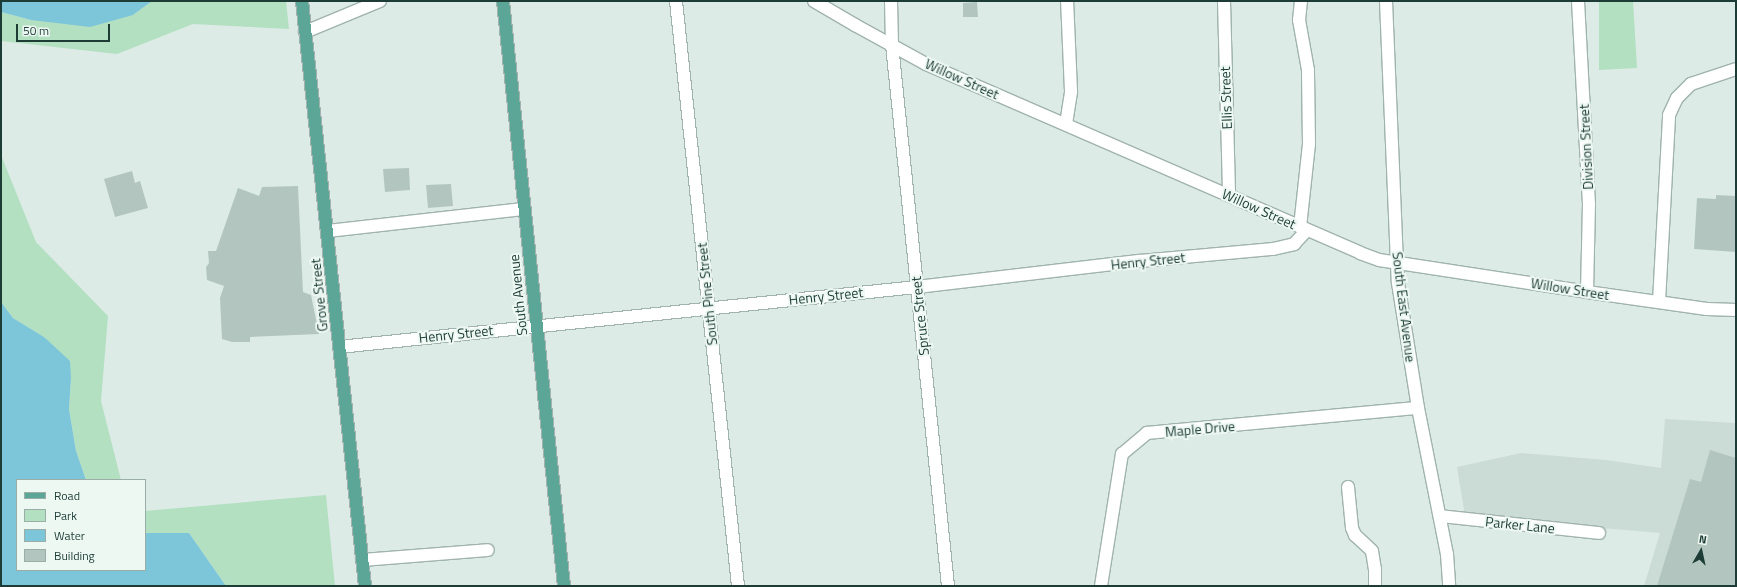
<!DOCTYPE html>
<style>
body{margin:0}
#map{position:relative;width:1737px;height:587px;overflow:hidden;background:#ddebe6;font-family:"Titillium Web",sans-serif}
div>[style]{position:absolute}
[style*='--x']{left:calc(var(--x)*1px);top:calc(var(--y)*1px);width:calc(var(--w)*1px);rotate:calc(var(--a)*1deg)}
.built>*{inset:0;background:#cbdbd5}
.green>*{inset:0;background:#b3e0c1}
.water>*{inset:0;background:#7dc5d8}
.building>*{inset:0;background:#b2c6bf}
.roads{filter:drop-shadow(1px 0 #a0b3ae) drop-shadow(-1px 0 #a0b3ae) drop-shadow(0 1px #a0b3ae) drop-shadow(0 -1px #a0b3ae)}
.minor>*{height:12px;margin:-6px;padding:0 6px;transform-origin:6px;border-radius:6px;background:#fff}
.major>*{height:12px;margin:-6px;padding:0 6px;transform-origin:6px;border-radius:6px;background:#5ca697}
span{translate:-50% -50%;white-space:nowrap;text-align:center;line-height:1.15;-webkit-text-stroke:4px #eef8f3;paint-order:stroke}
.street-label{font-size:14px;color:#1d3c36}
.frame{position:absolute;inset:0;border:2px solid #1d3c36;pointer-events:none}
.legend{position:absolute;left:16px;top:479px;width:130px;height:92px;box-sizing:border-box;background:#eef8f3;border:1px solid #9aada7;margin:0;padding:5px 7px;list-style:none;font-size:12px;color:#1d3c36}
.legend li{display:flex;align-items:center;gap:8px;height:20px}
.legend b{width:20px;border:1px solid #9aada7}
.north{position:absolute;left:1681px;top:531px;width:40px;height:40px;-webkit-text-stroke:3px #eef8f3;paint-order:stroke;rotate:9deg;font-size:11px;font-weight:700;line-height:16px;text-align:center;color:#1d3c36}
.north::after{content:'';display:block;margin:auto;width:14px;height:18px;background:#1d3c36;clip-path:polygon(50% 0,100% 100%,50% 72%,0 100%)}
.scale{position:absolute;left:16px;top:24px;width:94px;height:18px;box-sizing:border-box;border:2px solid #1d3c36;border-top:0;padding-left:5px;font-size:12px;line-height:14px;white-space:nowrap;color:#1d3c36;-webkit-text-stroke:3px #eef8f3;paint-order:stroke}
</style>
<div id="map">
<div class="built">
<div style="clip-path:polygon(1665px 419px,1736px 423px,1736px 586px,1644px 586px,1660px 533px,1465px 516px,1457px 467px,1521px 453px,1606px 460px,1661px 468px)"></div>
</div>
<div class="green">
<div style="clip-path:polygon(152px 1px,286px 1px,289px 29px,193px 24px,117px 54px,1px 41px,1px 12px,31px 20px,133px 15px)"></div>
<div style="clip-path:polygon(1599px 1px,1633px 1px,1637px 68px,1599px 70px)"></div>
<div style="clip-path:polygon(1px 155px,36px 242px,108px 316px,101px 401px,121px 480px,86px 480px,76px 451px,69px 409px,71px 378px,44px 337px,13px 318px,1px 302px)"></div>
<div style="clip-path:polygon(326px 495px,335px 586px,226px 586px,189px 533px,145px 533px,145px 511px)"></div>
</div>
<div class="water">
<div style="clip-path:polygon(1px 1px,152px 1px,133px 15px,90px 27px,31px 20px,1px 12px)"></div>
<div style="clip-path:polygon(1px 302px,13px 318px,44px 337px,70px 361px,71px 378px,69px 409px,76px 451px,86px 480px,17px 480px,17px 570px,145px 570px,145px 533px,189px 533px,226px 586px,1px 586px)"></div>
</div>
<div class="building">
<div style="clip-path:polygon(977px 2px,978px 17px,963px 17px,963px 3px)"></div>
<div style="clip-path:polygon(409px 168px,410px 190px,385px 192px,383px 169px)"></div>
<div style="clip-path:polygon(132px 171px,135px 183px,140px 181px,148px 208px,115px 217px,104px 179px)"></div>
<div style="clip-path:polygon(451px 184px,453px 206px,428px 208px,426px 185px)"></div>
<div style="clip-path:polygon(298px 186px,303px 292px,311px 295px,319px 334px,250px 337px,250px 342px,232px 342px,222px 339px,220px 298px,224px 286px,207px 280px,206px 267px,209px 263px,208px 251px,216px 251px,238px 188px,259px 196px,262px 187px)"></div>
<div style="clip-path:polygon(1716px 195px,1736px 196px,1736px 252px,1694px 249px,1697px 198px,1716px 199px)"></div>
<div style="clip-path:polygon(1710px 450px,1736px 458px,1736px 586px,1657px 586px,1690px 479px,1701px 482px)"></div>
</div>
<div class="roads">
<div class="minor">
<div style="--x:676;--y:1;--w:588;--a:83.95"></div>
<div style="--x:814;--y:1;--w:48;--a:30.3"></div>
<div style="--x:855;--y:25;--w:81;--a:28.8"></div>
<div style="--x:926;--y:64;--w:473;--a:23.5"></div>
<div style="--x:1360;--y:253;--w:20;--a:20"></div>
<div style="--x:1379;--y:260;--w:210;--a:8.7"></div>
<div style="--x:1587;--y:292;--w:121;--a:8.1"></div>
<div style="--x:1707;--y:309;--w:29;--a:2"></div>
<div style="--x:891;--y:1;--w:44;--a:88.7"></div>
<div style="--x:892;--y:45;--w:544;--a:84.09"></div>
<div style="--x:1224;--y:1;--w:194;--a:88.5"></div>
<div style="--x:1386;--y:1;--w:282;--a:87.6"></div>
<div style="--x:1398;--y:283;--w:127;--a:80.9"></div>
<div style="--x:1418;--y:408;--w:149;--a:78.8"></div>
<div style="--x:1447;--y:554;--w:32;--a:86"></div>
<div style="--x:1578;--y:1;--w:203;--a:86.9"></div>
<div style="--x:1589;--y:204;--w:88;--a:91.3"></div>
<div style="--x:305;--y:32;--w:81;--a:-22.5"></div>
<div style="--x:1066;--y:124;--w:33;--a:-81"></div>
<div style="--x:1071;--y:91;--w:90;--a:-92.5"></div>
<div style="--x:1300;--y:227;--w:83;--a:-83.8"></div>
<div style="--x:1309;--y:144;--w:74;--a:-90.8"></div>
<div style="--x:1308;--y:70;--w:51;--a:-100.2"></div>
<div style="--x:1299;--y:20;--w:19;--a:-84"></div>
<div style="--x:327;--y:231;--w:198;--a:-6.4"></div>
<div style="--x:1659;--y:302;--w:187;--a:-86.9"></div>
<div style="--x:1669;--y:115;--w:19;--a:-65"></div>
<div style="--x:1677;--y:98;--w:20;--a:-45"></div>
<div style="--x:1691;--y:84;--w:47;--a:-18.4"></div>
<div style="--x:339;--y:347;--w:581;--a:-5.93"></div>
<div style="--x:917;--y:287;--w:225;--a:-6.7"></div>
<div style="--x:1140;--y:261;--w:134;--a:-5.2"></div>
<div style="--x:1273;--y:249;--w:22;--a:-13"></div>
<div style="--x:1294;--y:244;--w:19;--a:-47"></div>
<div style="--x:1348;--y:487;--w:41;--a:84.4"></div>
<div style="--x:1352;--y:528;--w:8;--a:67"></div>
<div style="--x:1355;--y:535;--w:23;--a:43"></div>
<div style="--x:1372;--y:551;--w:18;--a:81"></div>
<div style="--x:1375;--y:569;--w:17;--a:90"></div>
<div style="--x:1440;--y:516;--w:160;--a:6.1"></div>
<div style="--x:362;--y:560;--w:126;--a:-4.5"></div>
<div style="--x:1101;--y:586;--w:134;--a:-81"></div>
<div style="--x:1122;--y:454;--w:33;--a:-40"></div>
<div style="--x:1147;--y:433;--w:272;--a:-5.3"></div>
</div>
<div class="major">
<div style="--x:302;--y:1;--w:588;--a:83.85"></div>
<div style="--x:503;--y:1;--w:588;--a:84.05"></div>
</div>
</div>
<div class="street-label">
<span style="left:962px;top:79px;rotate:24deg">Willow Street</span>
<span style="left:1226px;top:98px;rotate:-92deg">Ellis Street</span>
<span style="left:1586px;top:147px;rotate:-93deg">Division Street</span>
<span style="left:1259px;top:209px;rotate:24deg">Willow Street</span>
<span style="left:1148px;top:261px;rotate:-6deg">Henry Street</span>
<span style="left:1570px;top:289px;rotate:9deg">Willow Street</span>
<span style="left:707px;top:294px;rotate:-96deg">South Pine Street</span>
<span style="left:319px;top:295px;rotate:-96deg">Grove Street</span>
<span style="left:518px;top:295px;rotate:-96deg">South Avenue</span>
<span style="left:826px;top:296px;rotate:-6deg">Henry Street</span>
<span style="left:1404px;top:307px;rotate:83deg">South East Avenue</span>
<span style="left:920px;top:316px;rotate:-96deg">Spruce Street</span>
<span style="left:456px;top:334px;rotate:-6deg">Henry Street</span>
<span style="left:1200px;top:429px;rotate:-5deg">Maple Drive</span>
<span style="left:1520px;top:525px;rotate:6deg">Parker Lane</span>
</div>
<div class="frame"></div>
<ul class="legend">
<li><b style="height:5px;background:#5ca697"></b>Road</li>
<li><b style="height:11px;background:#b3e0c1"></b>Park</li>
<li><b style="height:11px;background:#7dc5d8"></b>Water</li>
<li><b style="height:11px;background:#b2c6bf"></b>Building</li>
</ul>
<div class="north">N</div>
<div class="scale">50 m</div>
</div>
